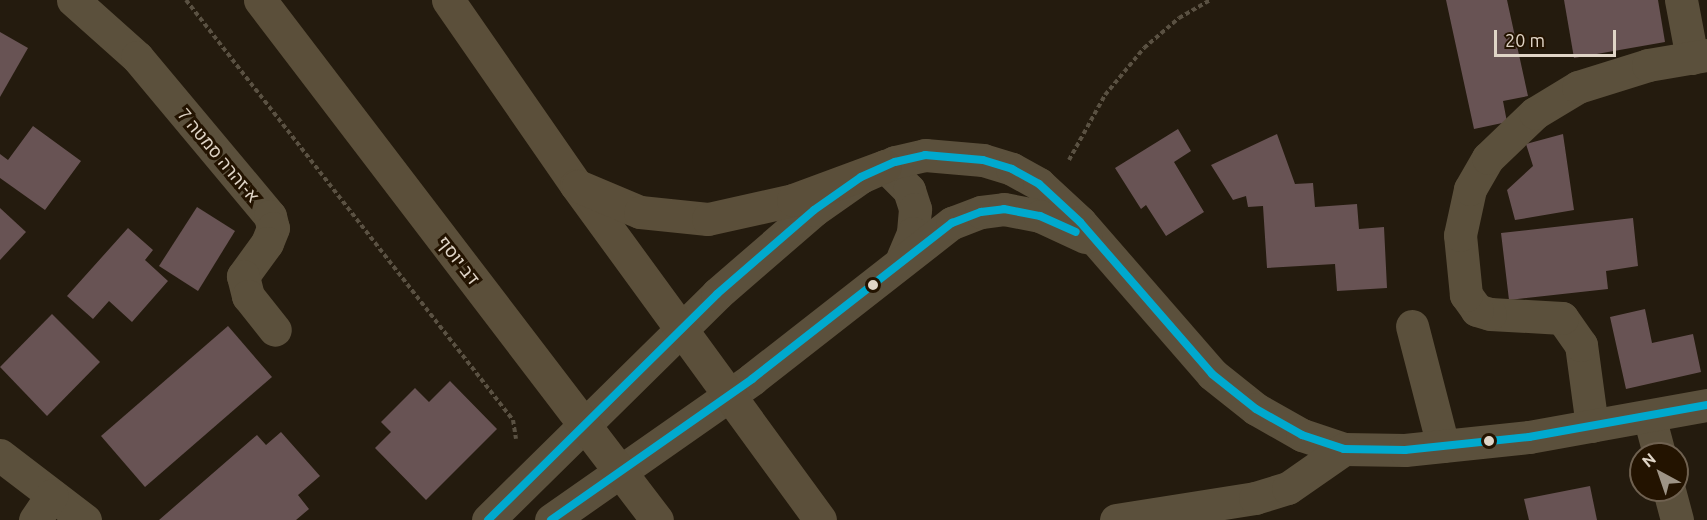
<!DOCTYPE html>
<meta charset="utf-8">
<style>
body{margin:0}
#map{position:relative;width:1707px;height:520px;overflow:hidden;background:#241b0e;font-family:Ubuntu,Heebo,sans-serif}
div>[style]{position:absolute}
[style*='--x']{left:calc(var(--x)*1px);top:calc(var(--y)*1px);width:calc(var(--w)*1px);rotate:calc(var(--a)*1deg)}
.building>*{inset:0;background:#685354}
.path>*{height:4px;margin-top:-2px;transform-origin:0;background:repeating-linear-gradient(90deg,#5a5142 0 4.5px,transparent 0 7.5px)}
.minor>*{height:33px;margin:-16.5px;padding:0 16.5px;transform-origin:16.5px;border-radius:16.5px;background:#5b503c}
.major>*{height:33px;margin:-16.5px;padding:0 16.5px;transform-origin:16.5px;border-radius:16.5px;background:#5b4f3a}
.bus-1>*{height:8px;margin:-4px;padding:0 4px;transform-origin:4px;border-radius:4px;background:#00a9ce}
.dots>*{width:16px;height:16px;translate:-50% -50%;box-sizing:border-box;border:3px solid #231300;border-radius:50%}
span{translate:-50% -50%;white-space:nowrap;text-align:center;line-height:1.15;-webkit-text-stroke:6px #231300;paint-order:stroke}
.street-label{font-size:18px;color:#e0d5c7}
.north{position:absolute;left:1629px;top:442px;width:60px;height:60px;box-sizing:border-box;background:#231300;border:2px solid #6f6150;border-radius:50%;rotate:320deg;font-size:16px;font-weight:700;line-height:24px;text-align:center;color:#e0d5c7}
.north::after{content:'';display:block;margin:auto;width:21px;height:27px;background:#9e9486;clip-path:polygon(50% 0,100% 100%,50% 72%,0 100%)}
.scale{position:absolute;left:1494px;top:30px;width:122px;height:27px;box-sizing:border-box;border:3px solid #e0d5c7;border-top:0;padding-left:8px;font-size:18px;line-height:21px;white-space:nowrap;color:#e0d5c7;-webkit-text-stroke:4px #231300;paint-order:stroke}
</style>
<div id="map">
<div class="building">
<div style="clip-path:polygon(1446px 0,1507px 0,1528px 96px,1503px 101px,1507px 122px,1474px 129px)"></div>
<div style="clip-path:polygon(1564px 0,1658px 0,1665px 42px,1574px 58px)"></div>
<div style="clip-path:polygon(0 32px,28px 48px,0 97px)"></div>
<div style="clip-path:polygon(33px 126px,81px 161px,45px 210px,0 178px,0 154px,8px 160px)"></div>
<div style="clip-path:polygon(1178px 129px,1191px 151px,1174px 162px,1204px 212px,1166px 236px,1146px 205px,1141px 209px,1115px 168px)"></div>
<div style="clip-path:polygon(1277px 134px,1295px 184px,1313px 183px,1315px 207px,1357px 204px,1359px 229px,1384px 227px,1387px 288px,1337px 291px,1335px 264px,1267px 268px,1263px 206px,1248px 207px,1246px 196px,1233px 200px,1211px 165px)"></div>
<div style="clip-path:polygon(1563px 134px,1574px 210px,1515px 220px,1507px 190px,1533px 166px,1526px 144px)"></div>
<div style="clip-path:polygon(197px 207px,235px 231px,198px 291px,159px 266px)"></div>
<div style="clip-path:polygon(0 208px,26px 232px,0 260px)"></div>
<div style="clip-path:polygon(1633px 218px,1638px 266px,1606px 271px,1608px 289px,1509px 300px,1501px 233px)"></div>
<div style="clip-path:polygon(128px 228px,153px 250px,145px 260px,168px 281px,132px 322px,109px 301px,93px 319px,67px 296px)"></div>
<div style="clip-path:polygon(1645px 309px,1652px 343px,1693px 334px,1701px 372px,1626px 389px,1610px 317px)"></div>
<div style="clip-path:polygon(52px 314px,100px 362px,47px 416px,0 367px)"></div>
<div style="clip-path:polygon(228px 326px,272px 377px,145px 487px,101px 436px)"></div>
<div style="clip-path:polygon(450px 381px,497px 429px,426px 500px,375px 448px,391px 432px,381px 422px,415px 388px,429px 402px)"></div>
<div style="clip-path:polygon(281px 432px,320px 476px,298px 495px,309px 509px,296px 520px,159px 520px,257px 435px,266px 445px)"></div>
<div style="clip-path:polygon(1590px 486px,1597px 520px,1529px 520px,1524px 499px)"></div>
</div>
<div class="path">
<div style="--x:186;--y:0;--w:532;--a:52.1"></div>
<div style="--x:513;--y:420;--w:19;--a:81"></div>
<div style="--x:1069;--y:160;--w:74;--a:-61"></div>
<div style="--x:1105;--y:95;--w:61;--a:-50.3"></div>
<div style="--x:1144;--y:48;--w:46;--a:-40.6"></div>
<div style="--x:1179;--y:18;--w:36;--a:-30"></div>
</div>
<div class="minor">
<div style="--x:73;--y:0;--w:86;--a:41.7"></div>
<div style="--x:137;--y:57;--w:207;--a:50.1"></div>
<div style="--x:270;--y:216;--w:12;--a:76"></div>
<div style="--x:273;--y:228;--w:16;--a:112"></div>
<div style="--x:267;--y:243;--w:41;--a:126"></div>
<div style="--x:243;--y:276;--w:21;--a:76"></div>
<div style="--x:248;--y:296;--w:43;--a:51.5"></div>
<div style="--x:1681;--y:0;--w:59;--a:79.3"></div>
<div style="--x:885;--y:166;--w:34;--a:45"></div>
<div style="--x:909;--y:190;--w:20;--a:72"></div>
<div style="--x:915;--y:209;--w:24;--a:95"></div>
<div style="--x:913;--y:233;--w:26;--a:113"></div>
<div style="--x:1412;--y:326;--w:124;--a:75.5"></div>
<div style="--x:1649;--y:416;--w:39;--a:75"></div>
<div style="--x:1592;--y:426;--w:82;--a:-97.7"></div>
<div style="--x:1581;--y:345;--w:33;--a:-125"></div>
<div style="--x:1562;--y:318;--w:72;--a:-176.8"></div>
<div style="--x:1490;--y:314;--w:14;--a:-163"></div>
<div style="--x:1477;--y:310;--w:19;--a:-126"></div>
<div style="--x:1466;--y:295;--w:60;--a:-95.7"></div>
<div style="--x:1460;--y:235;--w:47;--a:-77.7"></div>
<div style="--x:1470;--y:189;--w:36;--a:-60"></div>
<div style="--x:1488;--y:158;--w:65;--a:-43.8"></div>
<div style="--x:1535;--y:113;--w:50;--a:-31.2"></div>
<div style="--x:1578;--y:87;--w:73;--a:-17.4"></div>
<div style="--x:1648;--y:65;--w:60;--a:-9.6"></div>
<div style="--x:0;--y:455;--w:107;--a:37.4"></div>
<div style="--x:1669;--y:490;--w:31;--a:75"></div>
<div style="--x:35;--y:520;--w:30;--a:-56"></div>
<div style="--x:488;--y:520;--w:322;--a:-44.6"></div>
<div style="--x:717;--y:294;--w:128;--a:-40.9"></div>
<div style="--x:814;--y:210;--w:57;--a:-35.1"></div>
<div style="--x:861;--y:177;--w:37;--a:-24"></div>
<div style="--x:895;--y:162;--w:31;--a:-13"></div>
<div style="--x:925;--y:155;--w:58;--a:4.9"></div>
<div style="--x:983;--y:160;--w:30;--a:17"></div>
<div style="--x:1012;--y:169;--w:31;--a:29"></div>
<div style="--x:1039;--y:184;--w:56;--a:42.8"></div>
<div style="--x:1080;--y:222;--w:201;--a:49"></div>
<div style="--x:1212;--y:374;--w:56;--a:38.5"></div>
<div style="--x:1256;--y:409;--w:53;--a:29.5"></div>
<div style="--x:1302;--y:435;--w:44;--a:18.4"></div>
<div style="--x:1344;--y:449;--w:61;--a:0.9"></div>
<div style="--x:1405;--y:450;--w:125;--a:-6"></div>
<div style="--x:1529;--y:437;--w:181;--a:-10.2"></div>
<div style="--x:551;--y:520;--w:246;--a:-35"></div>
<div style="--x:752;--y:379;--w:254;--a:-38"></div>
<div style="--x:952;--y:223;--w:31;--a:-21"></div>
<div style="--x:981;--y:212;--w:23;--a:-7"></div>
<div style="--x:1004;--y:209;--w:37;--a:11"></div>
<div style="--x:1040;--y:216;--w:50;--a:25"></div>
<div style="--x:1116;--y:520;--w:141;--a:-9"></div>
<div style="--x:1255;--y:498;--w:34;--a:-17"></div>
<div style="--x:1288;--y:488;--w:68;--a:-34.9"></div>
</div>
<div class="major">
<div style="--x:260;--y:0;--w:654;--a:52.64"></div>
<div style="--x:448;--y:0;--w:225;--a:55.3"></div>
<div style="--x:576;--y:185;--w:414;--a:53.9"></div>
<div style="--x:578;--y:186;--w:67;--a:22.8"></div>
<div style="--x:640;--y:212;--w:68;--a:5.9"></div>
<div style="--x:708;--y:219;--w:87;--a:-12.6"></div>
<div style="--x:793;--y:200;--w:98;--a:-20.3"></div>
</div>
<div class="bus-1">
<div style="--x:488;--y:520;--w:322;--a:-44.6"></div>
<div style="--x:717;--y:294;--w:128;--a:-40.9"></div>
<div style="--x:814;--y:210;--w:57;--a:-35.1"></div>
<div style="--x:861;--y:177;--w:37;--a:-24"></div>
<div style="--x:895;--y:162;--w:31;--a:-13"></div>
<div style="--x:925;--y:155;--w:58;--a:4.9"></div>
<div style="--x:983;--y:160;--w:30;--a:17"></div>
<div style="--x:1012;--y:169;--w:31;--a:29"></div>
<div style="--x:1039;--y:184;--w:56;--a:42.8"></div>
<div style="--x:1080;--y:222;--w:201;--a:49"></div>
<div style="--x:1212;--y:374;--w:56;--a:38.5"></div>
<div style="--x:1256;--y:409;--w:53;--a:29.5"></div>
<div style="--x:1302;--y:435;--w:44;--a:18.4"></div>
<div style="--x:1344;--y:449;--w:61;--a:0.9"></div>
<div style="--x:1405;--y:450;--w:125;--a:-6"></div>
<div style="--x:1529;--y:437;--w:181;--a:-10.2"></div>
<div style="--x:551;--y:520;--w:246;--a:-35"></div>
<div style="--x:752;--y:379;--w:254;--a:-38"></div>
<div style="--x:952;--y:223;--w:31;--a:-21"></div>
<div style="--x:981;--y:212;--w:23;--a:-7"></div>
<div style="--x:1004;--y:209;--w:37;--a:11"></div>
<div style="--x:1040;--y:216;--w:39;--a:24"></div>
</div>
<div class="dots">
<div style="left:873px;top:285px;background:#e0d5c7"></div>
<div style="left:1489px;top:441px;background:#e0d5c7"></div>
</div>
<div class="street-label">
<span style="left:219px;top:155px;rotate:50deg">א-זהרה סמטה 7</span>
<span style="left:459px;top:260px;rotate:52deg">דב יוסף</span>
</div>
<div class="north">N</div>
<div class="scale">20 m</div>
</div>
